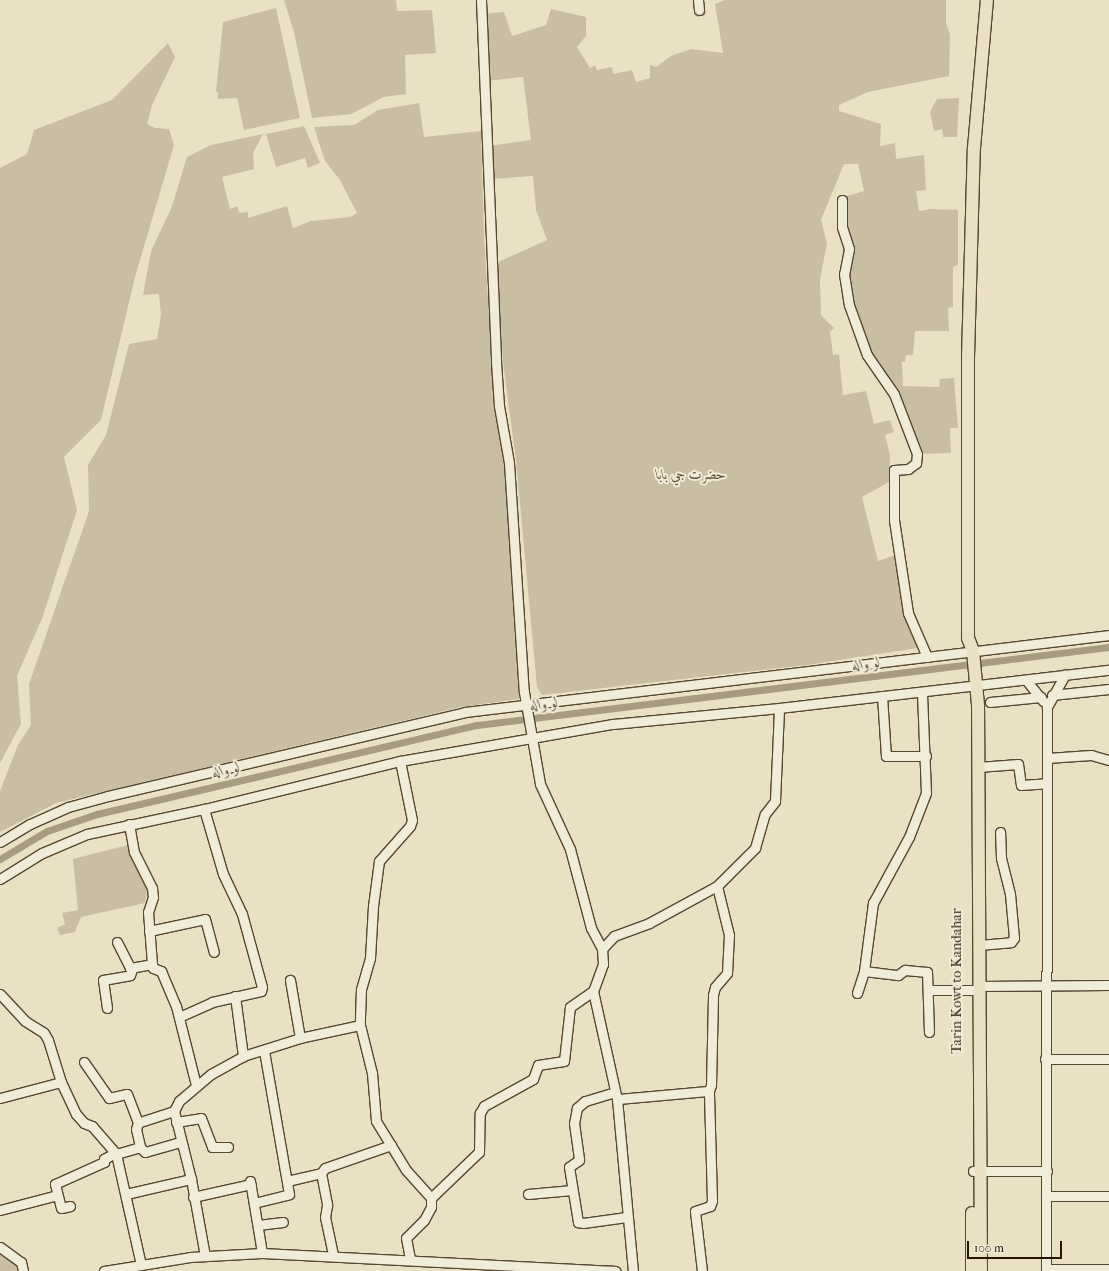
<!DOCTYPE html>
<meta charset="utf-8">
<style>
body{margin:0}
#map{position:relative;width:1109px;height:1271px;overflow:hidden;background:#eae1c4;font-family:"IM FELL French Canon",Amiri,serif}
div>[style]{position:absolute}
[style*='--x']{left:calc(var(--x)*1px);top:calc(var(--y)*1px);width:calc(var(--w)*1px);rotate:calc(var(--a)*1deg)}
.green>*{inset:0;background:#c9bea3}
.canal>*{height:7px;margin:-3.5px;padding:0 3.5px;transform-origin:3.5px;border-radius:3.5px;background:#a79b82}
.roads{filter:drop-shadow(1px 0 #574632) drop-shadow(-1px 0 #574632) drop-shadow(0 1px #574632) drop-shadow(0 -1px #574632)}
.minor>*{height:9px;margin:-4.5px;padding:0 4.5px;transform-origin:4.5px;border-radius:4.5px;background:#f1ecd9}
.major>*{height:12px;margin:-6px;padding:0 6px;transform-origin:6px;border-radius:6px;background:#eae1c4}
span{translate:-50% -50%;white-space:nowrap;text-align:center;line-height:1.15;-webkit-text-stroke:4px #f1ecd9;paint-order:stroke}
.park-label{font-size:14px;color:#5f4f3a;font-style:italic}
.street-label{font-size:14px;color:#261302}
.water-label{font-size:15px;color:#60503c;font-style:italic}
.scale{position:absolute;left:967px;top:1241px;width:95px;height:18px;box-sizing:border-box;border:2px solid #261302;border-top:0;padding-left:5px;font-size:12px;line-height:14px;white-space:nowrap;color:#261302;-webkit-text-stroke:3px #f1ecd9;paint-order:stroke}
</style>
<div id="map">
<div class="green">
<div style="clip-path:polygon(284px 0,396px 0,397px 11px,432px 10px,436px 53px,405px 55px,406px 94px,384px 97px,351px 114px,312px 118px,294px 32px)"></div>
<div style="clip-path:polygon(725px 0,946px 0,946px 23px,950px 35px,949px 76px,868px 92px,839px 105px,839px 111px,881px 124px,880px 146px,895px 143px,896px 159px,924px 155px,926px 190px,916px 191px,919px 211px,931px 209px,958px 210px,958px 265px,953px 267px,953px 307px,948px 308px,949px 331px,915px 331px,913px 355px,906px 355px,905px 362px,902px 362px,903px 386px,939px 387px,940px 379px,954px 378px,958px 428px,950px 428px,951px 453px,921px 454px,869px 353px,853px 305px,849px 285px,852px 250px,846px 227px,847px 196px,864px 191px,858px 164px,844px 164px,821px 220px,827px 243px,820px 280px,821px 315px,834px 328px,830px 332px,833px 355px,839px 354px,843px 395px,866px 391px,874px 424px,890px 420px,894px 432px,885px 435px,890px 455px,889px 482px,862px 497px,878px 561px,895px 555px,905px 614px,918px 648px,807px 665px,542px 695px,537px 687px,516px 461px,503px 362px,496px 263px,547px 240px,536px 210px,533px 176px,492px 179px,489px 146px,531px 140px,523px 77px,486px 81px,483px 14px,504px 12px,512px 36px,546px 25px,551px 9px,586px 17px,586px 36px,577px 47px,590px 68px,595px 65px,597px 70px,612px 67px,613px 74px,632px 70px,636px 82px,650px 78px,650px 65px,656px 67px,671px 56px,691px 49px,723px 53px,715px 4px)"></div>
<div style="clip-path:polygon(276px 8px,300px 118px,244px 130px,237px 98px,218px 99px,218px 92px,216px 92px,223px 22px)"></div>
<div style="clip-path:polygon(168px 43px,175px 57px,152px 105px,147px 124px,155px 128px,169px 129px,174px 145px,135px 277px,101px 420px,64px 457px,77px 510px,43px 616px,17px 676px,21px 724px,0 763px,0 168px,27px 154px,34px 130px,112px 100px)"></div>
<div style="clip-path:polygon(959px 98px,957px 137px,943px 137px,942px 129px,934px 131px,930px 112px,937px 99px)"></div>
<div style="clip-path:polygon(419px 103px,424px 137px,481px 131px,484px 237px,495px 409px,504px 464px,519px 699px,461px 707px,56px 803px,0 832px,0 791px,18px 745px,31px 725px,29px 684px,89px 511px,88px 465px,106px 435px,129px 344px,157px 339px,161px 315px,159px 294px,143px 295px,151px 251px,171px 209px,187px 157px,211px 145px,263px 134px,253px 153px,254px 169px,222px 177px,230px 209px,237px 206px,239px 213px,248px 212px,248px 218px,287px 206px,293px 228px,311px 221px,350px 217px,357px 213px,340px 180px,325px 161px,314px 127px,354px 125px,378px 110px)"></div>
<div style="clip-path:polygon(304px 126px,320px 163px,308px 168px,305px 158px,276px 167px,266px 134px)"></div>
<div style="clip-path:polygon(128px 845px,147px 889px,145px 903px,81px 917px,75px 932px,60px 935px,57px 928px,65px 924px,62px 913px,78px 910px,73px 859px)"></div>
<div style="clip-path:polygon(0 1251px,20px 1263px,21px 1271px,0 1271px)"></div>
</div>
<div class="canal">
<div style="--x:0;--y:859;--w:55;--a:-30.8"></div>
<div style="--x:47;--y:831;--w:53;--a:-18.8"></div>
<div style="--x:97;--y:814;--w:390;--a:-13.2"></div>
<div style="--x:477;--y:725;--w:637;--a:-7.04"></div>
</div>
<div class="roads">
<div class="minor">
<div style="--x:481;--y:0;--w:362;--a:87.6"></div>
<div style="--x:496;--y:362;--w:44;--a:86.1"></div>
<div style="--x:499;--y:406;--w:58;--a:80"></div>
<div style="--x:509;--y:463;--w:229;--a:86.3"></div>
<div style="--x:524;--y:692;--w:93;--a:80.1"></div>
<div style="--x:540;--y:784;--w:72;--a:65.2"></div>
<div style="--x:570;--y:849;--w:82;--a:75.1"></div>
<div style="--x:591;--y:928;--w:24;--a:62"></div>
<div style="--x:602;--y:949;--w:15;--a:86"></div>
<div style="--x:603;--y:964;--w:29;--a:110"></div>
<div style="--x:593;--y:991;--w:111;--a:77.5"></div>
<div style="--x:617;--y:1099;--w:173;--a:84.7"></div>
<div style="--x:698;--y:0;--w:10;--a:84"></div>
<div style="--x:842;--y:200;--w:27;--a:90"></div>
<div style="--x:842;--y:227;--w:23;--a:72"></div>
<div style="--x:849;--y:249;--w:25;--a:101"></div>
<div style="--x:844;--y:274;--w:31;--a:81"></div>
<div style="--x:849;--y:305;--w:53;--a:70.2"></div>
<div style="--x:867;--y:355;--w:47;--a:55.3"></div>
<div style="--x:894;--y:394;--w:64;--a:69"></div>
<div style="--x:917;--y:454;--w:9;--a:96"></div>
<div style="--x:916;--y:463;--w:10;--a:143"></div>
<div style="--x:908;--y:469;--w:14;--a:176"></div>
<div style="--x:894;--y:470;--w:50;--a:90"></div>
<div style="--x:894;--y:520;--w:94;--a:81.4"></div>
<div style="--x:908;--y:613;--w:48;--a:66.6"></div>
<div style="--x:1026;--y:680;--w:27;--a:51"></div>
<div style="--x:1052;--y:695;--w:57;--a:-6"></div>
<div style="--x:882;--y:696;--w:60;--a:86.2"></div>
<div style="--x:886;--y:756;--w:40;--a:0"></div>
<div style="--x:990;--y:702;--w:51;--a:-5.6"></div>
<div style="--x:1047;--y:758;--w:44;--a:-3.9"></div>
<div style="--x:1091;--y:755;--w:19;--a:16"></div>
<div style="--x:400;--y:761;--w:60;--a:78.5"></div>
<div style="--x:412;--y:820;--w:6;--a:108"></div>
<div style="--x:410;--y:826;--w:47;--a:131.5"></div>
<div style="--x:379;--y:861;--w:45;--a:97.6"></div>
<div style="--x:373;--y:906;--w:52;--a:93.3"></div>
<div style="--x:370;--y:958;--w:32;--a:106"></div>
<div style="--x:361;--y:989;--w:36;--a:92"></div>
<div style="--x:360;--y:1025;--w:49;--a:76"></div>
<div style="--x:372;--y:1073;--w:48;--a:85.2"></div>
<div style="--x:376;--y:1121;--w:57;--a:58.5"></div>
<div style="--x:406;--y:1170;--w:38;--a:48"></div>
<div style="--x:431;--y:1198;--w:9;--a:90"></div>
<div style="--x:431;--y:1207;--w:15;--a:118"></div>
<div style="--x:424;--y:1220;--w:25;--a:135"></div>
<div style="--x:406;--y:1238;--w:21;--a:79"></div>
<div style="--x:978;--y:767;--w:40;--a:-4.3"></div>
<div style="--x:1018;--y:764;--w:21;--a:82"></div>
<div style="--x:1021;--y:785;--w:26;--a:-4"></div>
<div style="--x:129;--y:824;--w:28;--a:80"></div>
<div style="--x:134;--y:852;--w:40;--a:63.4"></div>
<div style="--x:152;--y:888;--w:9;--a:84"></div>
<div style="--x:153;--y:897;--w:16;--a:108"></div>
<div style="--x:148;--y:912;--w:52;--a:85.6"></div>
<div style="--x:152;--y:964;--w:4;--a:76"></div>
<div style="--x:153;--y:968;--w:9;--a:21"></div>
<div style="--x:161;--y:971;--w:38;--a:67"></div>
<div style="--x:176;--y:1006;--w:81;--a:75.8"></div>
<div style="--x:0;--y:842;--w:35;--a:-31"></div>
<div style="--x:30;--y:824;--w:42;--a:-24.1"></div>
<div style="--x:68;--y:807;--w:41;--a:-15.4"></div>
<div style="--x:108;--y:796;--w:367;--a:-13.2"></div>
<div style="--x:465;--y:712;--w:649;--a:-6.82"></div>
<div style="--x:0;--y:879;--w:49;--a:-31.8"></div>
<div style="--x:42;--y:853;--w:49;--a:-22.9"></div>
<div style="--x:87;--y:834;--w:120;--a:-12.1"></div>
<div style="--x:204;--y:809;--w:202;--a:-13.8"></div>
<div style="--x:400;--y:761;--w:216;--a:-9.9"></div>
<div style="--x:613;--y:724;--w:167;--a:-5.5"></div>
<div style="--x:779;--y:708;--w:332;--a:-6.6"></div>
<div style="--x:149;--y:931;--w:57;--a:-12.1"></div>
<div style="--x:205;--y:919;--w:34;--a:75"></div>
<div style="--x:117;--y:942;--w:29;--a:63"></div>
<div style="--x:130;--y:968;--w:22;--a:-10"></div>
<div style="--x:979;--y:945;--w:32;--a:-5"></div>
<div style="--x:1011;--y:942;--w:5;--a:-53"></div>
<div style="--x:1014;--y:938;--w:44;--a:-95.2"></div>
<div style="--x:1010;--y:894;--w:37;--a:-104"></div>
<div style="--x:1001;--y:858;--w:26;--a:-92"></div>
<div style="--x:602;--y:949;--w:18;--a:-47"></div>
<div style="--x:614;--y:936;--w:37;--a:-20"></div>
<div style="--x:649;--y:923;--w:77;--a:-28.6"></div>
<div style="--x:717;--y:886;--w:54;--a:-45"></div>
<div style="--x:755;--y:848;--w:35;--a:-74"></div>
<div style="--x:765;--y:814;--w:16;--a:-52"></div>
<div style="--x:775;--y:801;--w:93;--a:-87.5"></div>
<div style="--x:864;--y:971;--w:34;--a:7"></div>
<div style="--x:898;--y:975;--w:9;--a:-36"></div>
<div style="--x:905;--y:970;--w:22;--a:5"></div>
<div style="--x:927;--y:972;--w:60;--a:88.1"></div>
<div style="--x:979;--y:986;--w:130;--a:-0.4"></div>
<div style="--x:928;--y:990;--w:44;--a:0"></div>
<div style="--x:857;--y:993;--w:23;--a:-72"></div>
<div style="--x:864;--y:971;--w:69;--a:-82.5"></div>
<div style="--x:873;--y:903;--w:75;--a:-61.4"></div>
<div style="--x:909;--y:837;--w:47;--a:-68.9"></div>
<div style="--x:926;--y:793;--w:101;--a:-92.3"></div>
<div style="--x:0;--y:994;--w:37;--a:47"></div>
<div style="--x:25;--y:1021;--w:22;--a:32"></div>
<div style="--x:44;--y:1033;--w:8;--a:60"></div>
<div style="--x:48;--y:1040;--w:44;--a:72.8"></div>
<div style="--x:61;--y:1082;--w:35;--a:65"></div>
<div style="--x:76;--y:1114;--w:12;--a:48"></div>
<div style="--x:84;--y:1123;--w:9;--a:21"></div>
<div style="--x:92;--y:1126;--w:37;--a:49"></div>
<div style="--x:116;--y:1154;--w:114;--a:77.3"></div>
<div style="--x:235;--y:996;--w:61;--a:82.4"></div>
<div style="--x:107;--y:1008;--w:28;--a:-98"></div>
<div style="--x:103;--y:980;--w:27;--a:-10"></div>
<div style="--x:130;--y:975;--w:6;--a:-72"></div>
<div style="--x:179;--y:1017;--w:36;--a:-24"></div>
<div style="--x:212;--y:1002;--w:50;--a:-12.7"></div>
<div style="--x:261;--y:991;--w:4;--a:-76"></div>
<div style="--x:262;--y:987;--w:76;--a:-105.3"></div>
<div style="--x:242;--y:914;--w:44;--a:-115.4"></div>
<div style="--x:223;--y:874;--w:68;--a:-106.3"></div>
<div style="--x:300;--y:1038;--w:61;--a:-12.2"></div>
<div style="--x:1045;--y:1059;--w:64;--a:0"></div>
<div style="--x:84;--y:1062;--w:44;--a:55.2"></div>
<div style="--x:109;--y:1098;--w:18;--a:-13"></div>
<div style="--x:127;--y:1094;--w:31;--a:69"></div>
<div style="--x:615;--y:1092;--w:31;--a:163"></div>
<div style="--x:585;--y:1101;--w:11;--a:139"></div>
<div style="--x:577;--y:1108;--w:15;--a:101"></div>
<div style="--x:574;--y:1123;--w:37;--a:82"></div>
<div style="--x:579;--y:1160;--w:12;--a:145"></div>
<div style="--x:569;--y:1167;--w:56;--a:80.7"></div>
<div style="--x:578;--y:1222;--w:5;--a:11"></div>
<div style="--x:583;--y:1223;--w:44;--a:-7.8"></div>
<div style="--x:0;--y:1098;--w:63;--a:-14.7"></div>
<div style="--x:617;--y:1099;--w:92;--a:-5"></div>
<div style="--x:174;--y:1111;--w:38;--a:162"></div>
<div style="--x:138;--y:1123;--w:6;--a:108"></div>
<div style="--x:136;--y:1129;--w:18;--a:77"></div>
<div style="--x:140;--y:1147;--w:7;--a:45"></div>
<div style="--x:145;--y:1152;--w:37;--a:-16"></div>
<div style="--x:176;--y:1122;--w:25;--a:-9"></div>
<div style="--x:201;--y:1118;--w:31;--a:69"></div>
<div style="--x:212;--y:1147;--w:16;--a:0"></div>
<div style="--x:116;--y:1154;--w:25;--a:-16"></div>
<div style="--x:973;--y:1171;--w:74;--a:0"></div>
<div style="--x:321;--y:1173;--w:33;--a:79"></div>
<div style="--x:327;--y:1205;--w:12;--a:99"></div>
<div style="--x:325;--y:1217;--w:40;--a:78"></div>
<div style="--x:250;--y:1181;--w:73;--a:80.5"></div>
<div style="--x:287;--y:1181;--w:35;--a:-13"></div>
<div style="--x:321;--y:1173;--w:6;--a:-51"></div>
<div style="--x:325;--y:1168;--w:70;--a:-19.2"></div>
<div style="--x:126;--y:1194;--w:67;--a:-13"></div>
<div style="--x:528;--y:1194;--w:44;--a:-5.2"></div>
<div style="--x:1046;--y:1196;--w:63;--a:0"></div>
<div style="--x:193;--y:1197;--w:59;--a:-12.6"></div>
<div style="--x:431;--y:1198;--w:66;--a:-43.8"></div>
<div style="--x:479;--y:1152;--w:39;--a:-89"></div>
<div style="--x:480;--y:1113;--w:8;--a:-60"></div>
<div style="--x:484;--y:1106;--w:56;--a:-28.9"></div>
<div style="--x:533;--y:1079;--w:15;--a:-70"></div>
<div style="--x:538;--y:1065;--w:26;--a:-9"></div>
<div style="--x:564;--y:1061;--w:54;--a:-83.7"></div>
<div style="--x:570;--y:1007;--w:28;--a:-35"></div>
<div style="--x:254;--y:1203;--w:36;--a:-14"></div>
<div style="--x:289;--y:1194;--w:145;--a:-99.9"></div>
<div style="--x:70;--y:1206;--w:9;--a:167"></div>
<div style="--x:61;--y:1208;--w:25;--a:-104"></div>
<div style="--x:55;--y:1184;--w:54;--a:-24.2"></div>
<div style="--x:104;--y:1162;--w:3;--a:-90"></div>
<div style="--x:104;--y:1159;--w:13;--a:-29"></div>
<div style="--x:0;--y:1210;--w:59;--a:-14.7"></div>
<div style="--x:258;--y:1225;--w:25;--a:-7"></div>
<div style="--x:0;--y:1247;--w:26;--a:36"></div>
<div style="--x:21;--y:1262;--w:9;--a:77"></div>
<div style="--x:205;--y:1256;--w:78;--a:-100.3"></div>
<div style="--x:191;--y:1179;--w:70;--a:-104"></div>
<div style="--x:174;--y:1111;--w:11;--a:-63"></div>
<div style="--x:179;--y:1101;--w:42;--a:-40.2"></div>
<div style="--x:211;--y:1074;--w:37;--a:-29"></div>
<div style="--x:243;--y:1056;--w:60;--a:-17.5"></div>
<div style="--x:300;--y:1038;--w:59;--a:-99.8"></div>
<div style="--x:1046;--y:1269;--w:63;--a:0"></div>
<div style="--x:104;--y:1271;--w:87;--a:-9.2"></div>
<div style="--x:190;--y:1257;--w:72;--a:-3.2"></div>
<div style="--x:262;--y:1253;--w:354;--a:2.9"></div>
<div style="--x:702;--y:1271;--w:60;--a:-96.7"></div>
<div style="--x:695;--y:1211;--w:16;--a:-18"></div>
<div style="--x:710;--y:1206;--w:5;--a:-68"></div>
<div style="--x:712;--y:1201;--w:110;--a:-91.6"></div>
<div style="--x:709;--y:1091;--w:6;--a:-72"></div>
<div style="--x:711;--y:1085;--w:90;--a:-88.7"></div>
<div style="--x:713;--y:995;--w:8;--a:-76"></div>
<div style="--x:715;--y:987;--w:18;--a:-49"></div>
<div style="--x:727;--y:973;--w:38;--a:-87"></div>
<div style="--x:729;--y:935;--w:50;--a:-103.8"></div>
<div style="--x:1046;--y:1271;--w:564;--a:-89.9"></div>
<div style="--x:1047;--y:707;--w:37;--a:-61"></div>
</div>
<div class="major">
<div style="--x:972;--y:1271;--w:58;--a:-90"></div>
<div style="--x:981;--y:1271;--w:566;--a:-90.3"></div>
<div style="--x:978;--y:705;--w:54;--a:-95.3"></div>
<div style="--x:973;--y:651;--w:14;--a:-111"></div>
<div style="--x:968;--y:638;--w:281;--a:-90"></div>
<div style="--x:968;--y:357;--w:209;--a:-88.4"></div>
<div style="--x:974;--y:148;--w:149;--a:-85"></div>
</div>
</div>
<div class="park-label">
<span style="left:691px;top:475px">حضرت جي بابا</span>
</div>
<div class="street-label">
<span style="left:957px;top:981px;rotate:-90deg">Tarin Kowt to Kandahar</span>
</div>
<div class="water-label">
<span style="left:866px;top:664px;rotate:-7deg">لو واله</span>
<span style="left:544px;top:704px;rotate:-7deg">لو واله</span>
<span style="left:226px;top:770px;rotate:-13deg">لو واله</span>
</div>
<div class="scale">100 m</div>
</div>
